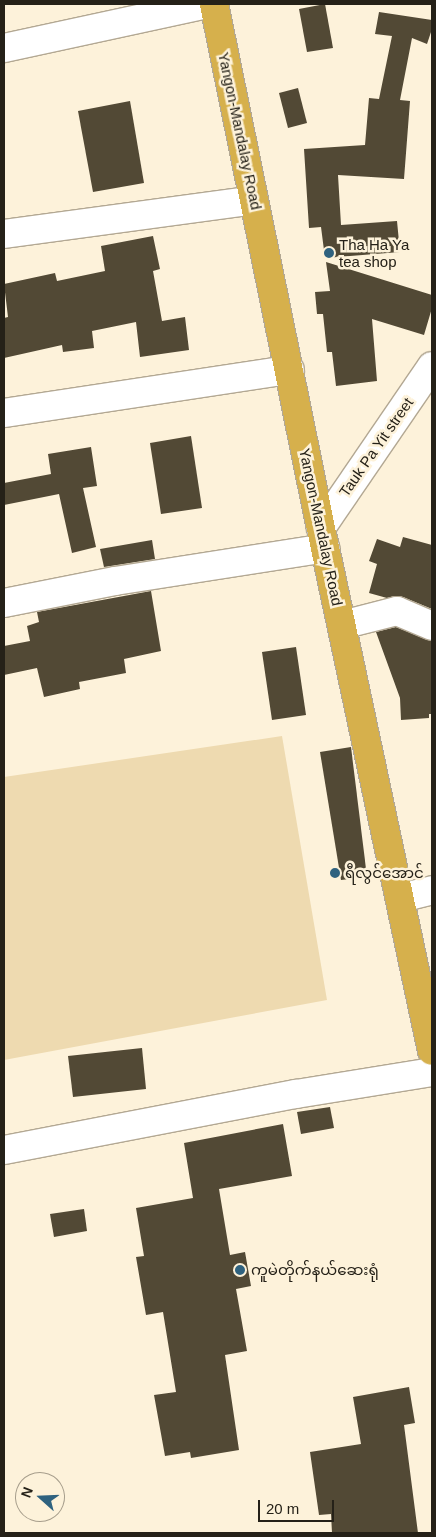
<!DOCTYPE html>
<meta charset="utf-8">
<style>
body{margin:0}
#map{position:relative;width:436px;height:1537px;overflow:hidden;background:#fdf2da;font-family:Helvetica,"Noto Sans Myanmar",sans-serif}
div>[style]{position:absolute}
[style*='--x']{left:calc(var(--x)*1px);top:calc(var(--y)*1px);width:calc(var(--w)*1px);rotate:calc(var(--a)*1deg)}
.green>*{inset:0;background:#eedab0}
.building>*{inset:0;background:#524935}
.roads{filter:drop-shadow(1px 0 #b3a893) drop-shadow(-1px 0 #b3a893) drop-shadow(0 1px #b3a893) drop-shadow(0 -1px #b3a893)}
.minor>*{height:28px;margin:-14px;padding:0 14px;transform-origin:14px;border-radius:14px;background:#fff}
.tertiary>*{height:28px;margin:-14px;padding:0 14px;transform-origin:14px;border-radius:14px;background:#fff}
.trunk>*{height:28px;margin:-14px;padding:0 14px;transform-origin:14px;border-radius:14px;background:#d6b04c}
.dots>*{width:14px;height:14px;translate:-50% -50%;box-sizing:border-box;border:2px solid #fdf2da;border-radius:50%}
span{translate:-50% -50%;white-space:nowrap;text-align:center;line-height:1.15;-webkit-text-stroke:5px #fdf2da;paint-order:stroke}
.street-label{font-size:15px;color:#252118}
.poi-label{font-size:15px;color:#252118}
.left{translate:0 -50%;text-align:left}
.frame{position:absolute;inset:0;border:5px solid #252118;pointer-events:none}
.north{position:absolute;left:15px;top:1472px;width:50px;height:50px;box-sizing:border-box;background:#fdf2da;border:1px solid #a79e8c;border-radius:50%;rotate:290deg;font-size:14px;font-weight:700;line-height:20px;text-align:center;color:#252118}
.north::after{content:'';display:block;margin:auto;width:18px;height:22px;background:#2f627f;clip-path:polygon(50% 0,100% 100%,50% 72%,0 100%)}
.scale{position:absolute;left:258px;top:1500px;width:76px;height:22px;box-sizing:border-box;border:2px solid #252118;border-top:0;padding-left:6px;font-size:15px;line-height:18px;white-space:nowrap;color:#252118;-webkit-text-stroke:4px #fdf2da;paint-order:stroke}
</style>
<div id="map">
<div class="green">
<div style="clip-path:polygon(282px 736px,327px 1000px,4px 1060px,4px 777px)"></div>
</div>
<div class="building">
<div style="clip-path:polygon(325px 4px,333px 48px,307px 52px,299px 9px)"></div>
<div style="clip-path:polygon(379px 12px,432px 20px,432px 29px,427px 44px,412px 38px,400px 100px,410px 101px,404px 179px,338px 175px,341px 225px,397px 221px,400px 252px,325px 258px,321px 227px,309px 228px,304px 149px,365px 145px,369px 98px,379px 99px,392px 36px,375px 34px)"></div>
<div style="clip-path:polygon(298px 88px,307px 123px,288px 128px,279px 93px)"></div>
<div style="clip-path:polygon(130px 101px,144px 183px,93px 192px,78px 111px)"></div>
<div style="clip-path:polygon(153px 236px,160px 269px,153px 271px,162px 321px,185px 317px,189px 350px,140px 357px,136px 322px,92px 331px,94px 348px,63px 352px,62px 345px,4px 358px,4px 318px,8px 317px,4px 284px,55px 273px,57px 281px,105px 271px,101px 246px)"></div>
<div style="clip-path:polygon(326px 262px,432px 295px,432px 308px,424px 335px,372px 319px,377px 381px,336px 386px,332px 352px,327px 352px,323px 314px,317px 314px,315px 292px,330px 291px)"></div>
<div style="clip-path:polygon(191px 436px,202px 508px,161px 514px,150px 443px)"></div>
<div style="clip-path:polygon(91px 447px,97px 486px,83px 488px,96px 547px,72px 553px,59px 494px,4px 505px,4px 483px,51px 474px,48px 454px)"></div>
<div style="clip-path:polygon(403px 537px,432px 545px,432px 609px,403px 597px,387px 598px,369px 593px,377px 564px,369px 561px,377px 539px,400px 547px)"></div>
<div style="clip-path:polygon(152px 540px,155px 559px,104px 567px,100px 549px)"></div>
<div style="clip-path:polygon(151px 591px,161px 651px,124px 659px,126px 673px,79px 682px,80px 689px,44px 697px,37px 668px,4px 675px,4px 646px,30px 641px,27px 626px,39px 622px,37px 612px)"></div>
<div style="clip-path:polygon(396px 627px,432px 641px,432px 714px,429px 714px,429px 718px,401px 720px,400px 698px,376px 632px)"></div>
<div style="clip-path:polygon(296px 647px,306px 715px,272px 720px,262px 652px)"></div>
<div style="clip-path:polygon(351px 747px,367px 877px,341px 880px,320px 752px)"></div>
<div style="clip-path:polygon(142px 1048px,146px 1089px,73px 1097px,68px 1056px)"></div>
<div style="clip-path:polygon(330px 1107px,334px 1128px,301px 1134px,297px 1112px)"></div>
<div style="clip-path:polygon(283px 1124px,292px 1176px,219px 1189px,230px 1255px,245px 1252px,251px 1286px,236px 1289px,247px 1351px,225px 1355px,239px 1450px,191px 1458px,190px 1452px,165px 1456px,154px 1395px,176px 1392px,163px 1312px,146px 1315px,136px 1257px,144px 1256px,136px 1208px,193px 1198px,184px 1143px)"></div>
<div style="clip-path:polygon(84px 1209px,87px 1231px,54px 1237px,50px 1214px)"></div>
<div style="clip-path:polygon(409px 1387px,415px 1423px,404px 1425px,418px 1533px,332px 1533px,331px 1514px,319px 1515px,310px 1452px,361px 1444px,353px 1397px)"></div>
</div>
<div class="roads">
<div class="minor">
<div style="--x:4;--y:48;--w:208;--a:-12.2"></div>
<div style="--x:4;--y:234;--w:252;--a:-7.7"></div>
<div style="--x:4;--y:413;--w:289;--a:-8.6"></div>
<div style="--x:321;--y:528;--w:196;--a:-55.6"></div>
<div style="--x:4;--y:603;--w:113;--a:-11.2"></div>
<div style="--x:115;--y:581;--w:213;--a:-8.9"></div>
<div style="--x:342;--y:625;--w:57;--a:-14.3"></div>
<div style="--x:397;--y:611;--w:38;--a:23"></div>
<div style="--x:4;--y:1150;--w:297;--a:-10.9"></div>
<div style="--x:296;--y:1094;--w:138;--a:-9.2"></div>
</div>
<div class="tertiary">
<div style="--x:401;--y:898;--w:32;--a:-14"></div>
</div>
<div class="trunk">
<div style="--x:214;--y:4;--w:555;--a:78.47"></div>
<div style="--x:325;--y:548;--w:514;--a:77.99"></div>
</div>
</div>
<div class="dots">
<div style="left:329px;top:253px;background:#2f627f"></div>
<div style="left:335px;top:873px;background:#2f627f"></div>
<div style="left:240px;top:1270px;background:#2f627f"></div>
</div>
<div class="street-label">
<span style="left:240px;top:131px;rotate:78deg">Yangon-Mandalay Road</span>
<span style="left:376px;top:447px;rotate:-55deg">Tauk Pa Yit street</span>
<span style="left:321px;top:527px;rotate:78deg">Yangon-Mandalay Road</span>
</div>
<div class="poi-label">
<span class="left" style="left:339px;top:253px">Tha Ha Ya<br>tea shop</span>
<span class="left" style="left:345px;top:873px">ရီလွင်အောင်</span>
<span class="left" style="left:251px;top:1270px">ကူမဲတိုက်နယ်ဆေးရုံ</span>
</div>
<div class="frame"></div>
<div class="north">N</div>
<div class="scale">20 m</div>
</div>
